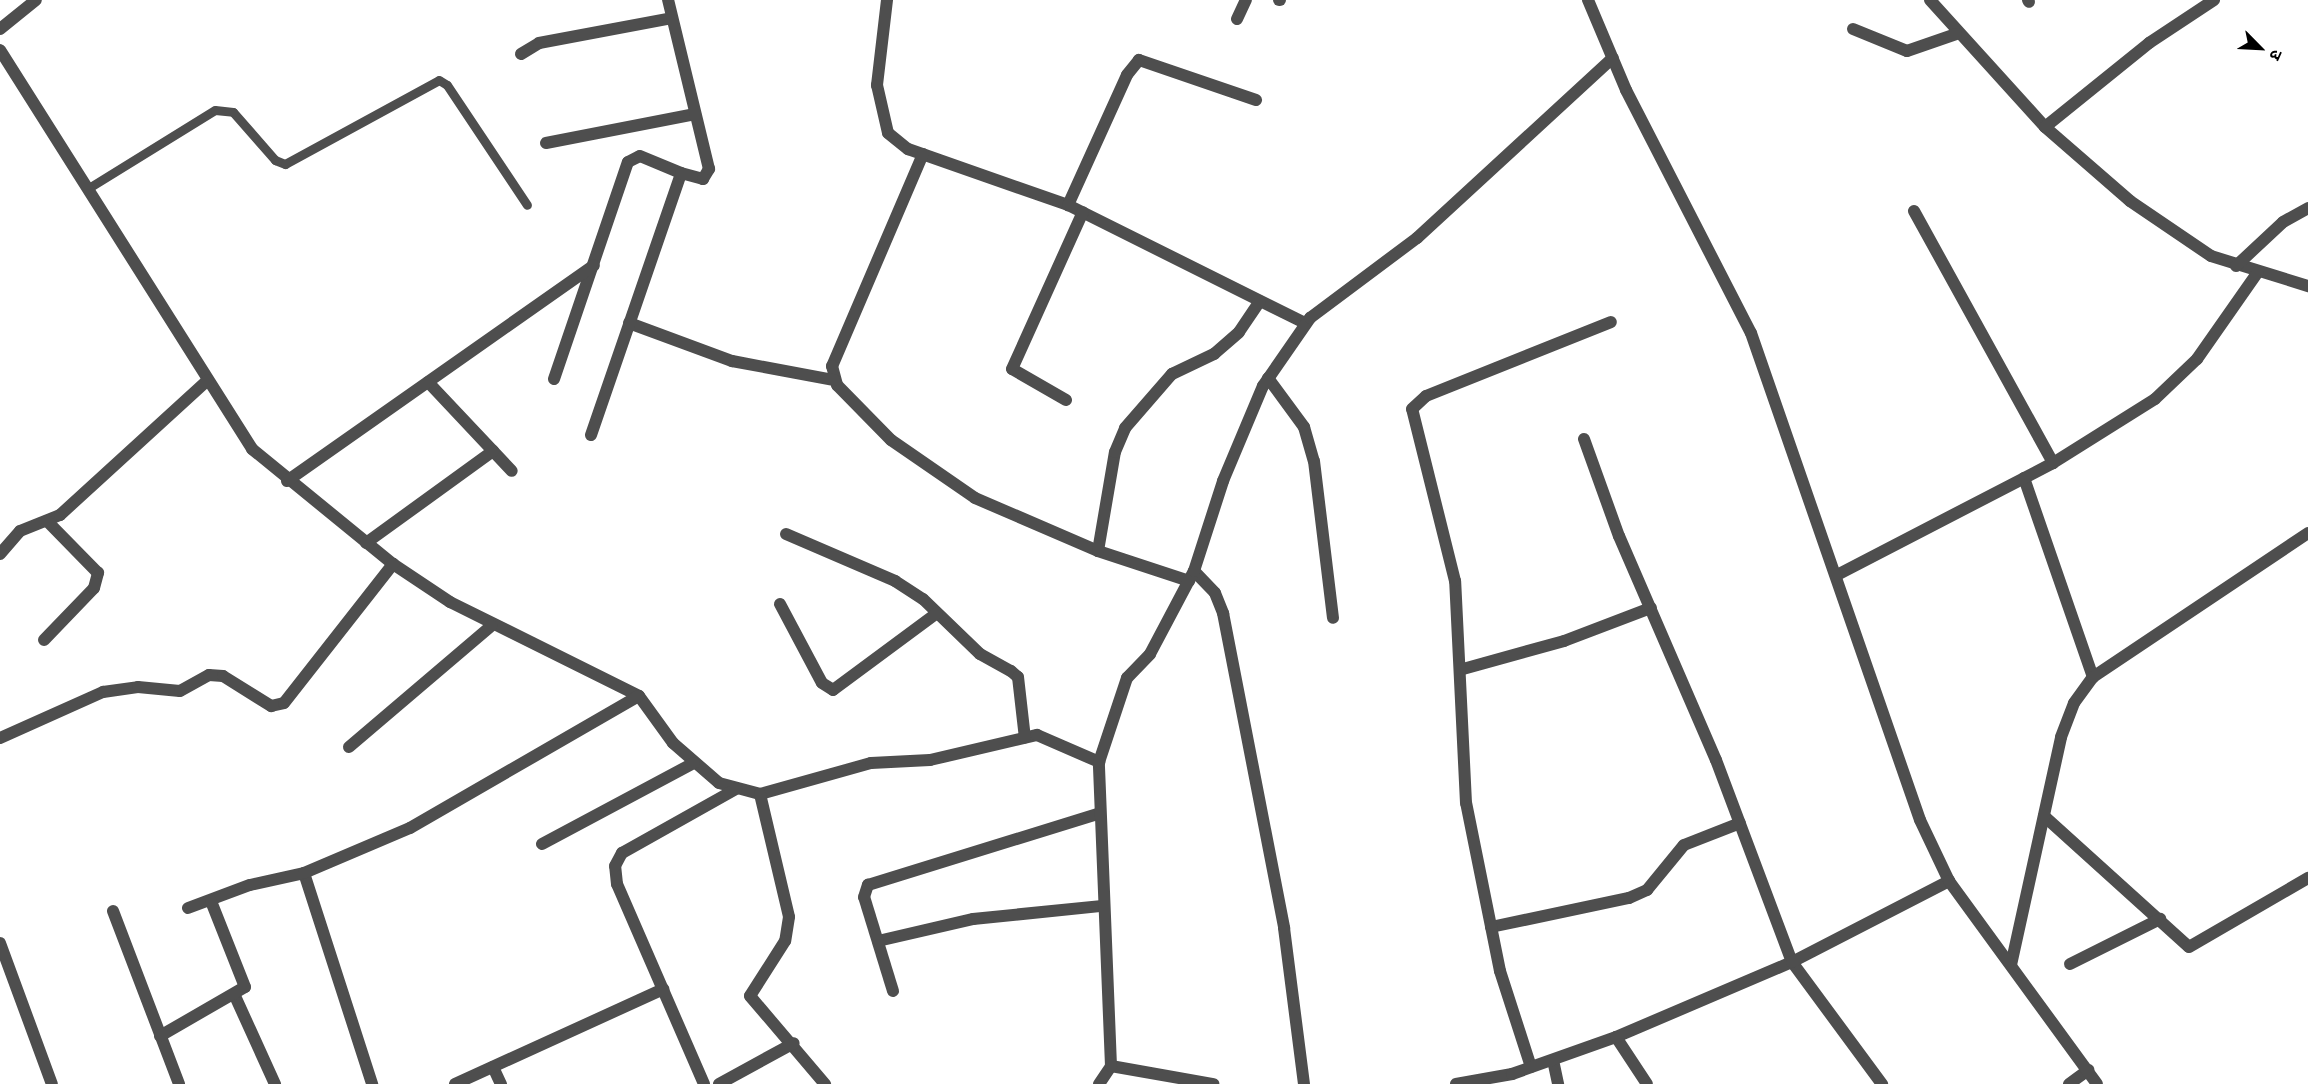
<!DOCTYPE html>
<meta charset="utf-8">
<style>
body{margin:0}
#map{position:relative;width:2308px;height:1084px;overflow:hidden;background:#fff;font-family:"IBM Plex Sans","Noto Sans Devanagari",sans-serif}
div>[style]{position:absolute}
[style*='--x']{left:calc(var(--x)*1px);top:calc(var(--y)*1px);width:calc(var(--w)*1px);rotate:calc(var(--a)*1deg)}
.service>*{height:9px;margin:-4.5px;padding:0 4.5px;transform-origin:4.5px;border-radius:4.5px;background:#4e4e4e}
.minor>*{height:12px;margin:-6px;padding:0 6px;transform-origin:6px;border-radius:6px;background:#4e4e4e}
.tertiary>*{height:12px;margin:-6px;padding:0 6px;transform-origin:6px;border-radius:6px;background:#4e4e4e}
span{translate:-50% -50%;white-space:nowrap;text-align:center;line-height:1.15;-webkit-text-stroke:6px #fff;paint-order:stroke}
.north{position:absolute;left:2230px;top:18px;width:60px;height:60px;-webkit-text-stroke:4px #fff;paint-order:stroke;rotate:114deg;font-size:16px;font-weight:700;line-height:24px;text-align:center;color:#000}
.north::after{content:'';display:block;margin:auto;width:21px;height:27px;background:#000;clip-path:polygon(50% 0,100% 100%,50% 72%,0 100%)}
</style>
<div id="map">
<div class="service">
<div style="--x:87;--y:189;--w:150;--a:-31.7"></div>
<div style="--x:215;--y:110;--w:18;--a:6"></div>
<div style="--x:233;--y:112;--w:64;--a:48.8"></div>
<div style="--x:275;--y:160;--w:11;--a:22"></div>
<div style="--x:285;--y:164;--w:175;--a:-28.6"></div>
<div style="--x:439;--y:80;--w:9;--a:32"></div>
<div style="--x:447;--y:85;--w:144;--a:56.3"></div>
</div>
<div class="minor">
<div style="--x:887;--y:0;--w:86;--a:96.7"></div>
<div style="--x:877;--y:85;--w:49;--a:77.1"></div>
<div style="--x:888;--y:133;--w:26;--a:39"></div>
<div style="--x:908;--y:149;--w:170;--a:19.3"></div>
<div style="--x:1279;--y:0;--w:1;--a:0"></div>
<div style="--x:1930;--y:0;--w:171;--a:47.8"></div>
<div style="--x:2045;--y:127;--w:113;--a:41"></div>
<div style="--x:2130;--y:201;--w:98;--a:34.2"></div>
<div style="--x:2211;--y:256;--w:102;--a:17.2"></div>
<div style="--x:2028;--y:0;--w:2;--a:63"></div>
<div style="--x:1237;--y:19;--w:21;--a:-65"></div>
<div style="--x:1853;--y:29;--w:58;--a:22.2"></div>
<div style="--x:1907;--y:51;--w:52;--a:-19.1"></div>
<div style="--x:0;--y:50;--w:472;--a:57.7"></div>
<div style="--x:252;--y:449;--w:182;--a:39.2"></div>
<div style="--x:393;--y:564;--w:69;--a:33.7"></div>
<div style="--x:450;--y:602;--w:211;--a:26.4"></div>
<div style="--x:639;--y:696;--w:58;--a:54.1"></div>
<div style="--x:673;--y:743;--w:61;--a:41"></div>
<div style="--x:719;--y:783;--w:42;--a:15"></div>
<div style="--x:760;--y:794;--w:115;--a:-15.6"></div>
<div style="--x:871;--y:763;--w:59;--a:-2.9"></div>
<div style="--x:930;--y:760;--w:110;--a:-13.2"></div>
<div style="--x:1037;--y:735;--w:68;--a:23.5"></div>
<div style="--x:521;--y:54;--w:21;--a:-31"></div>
<div style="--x:539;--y:43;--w:135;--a:-10.6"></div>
<div style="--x:1256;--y:100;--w:124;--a:-161.1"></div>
<div style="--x:1139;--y:60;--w:19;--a:129"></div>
<div style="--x:1127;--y:75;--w:143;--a:114.4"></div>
<div style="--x:1068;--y:205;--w:265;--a:26.5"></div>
<div style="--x:2045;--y:127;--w:134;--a:-38.9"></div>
<div style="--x:2149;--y:43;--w:78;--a:-33.5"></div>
<div style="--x:546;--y:143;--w:152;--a:-11"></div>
<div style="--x:923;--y:154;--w:231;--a:113.2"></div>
<div style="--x:832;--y:366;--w:20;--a:75"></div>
<div style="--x:837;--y:385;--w:77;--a:45.5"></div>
<div style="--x:891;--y:440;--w:102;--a:34.6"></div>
<div style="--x:975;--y:498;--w:134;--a:23.3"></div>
<div style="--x:1098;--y:551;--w:96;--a:18.2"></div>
<div style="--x:1914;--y:211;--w:288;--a:61.1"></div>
<div style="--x:2236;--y:266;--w:64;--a:-43.1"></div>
<div style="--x:2283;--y:222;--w:29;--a:-29"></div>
<div style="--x:629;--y:323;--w:110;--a:20.3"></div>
<div style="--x:732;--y:361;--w:104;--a:10.6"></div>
<div style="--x:1268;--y:378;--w:61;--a:53.7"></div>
<div style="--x:1304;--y:427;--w:35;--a:74"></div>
<div style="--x:1314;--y:461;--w:158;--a:83.1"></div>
<div style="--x:554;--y:379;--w:229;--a:-71.2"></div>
<div style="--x:628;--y:162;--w:13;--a:-27"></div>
<div style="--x:640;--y:156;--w:44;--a:22.5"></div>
<div style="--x:428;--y:382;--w:122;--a:46.7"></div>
<div style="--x:1066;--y:400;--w:62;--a:-150.1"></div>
<div style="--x:1012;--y:369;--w:172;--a:-65.7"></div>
<div style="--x:591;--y:435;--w:277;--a:-71"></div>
<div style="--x:681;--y:173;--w:23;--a:15"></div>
<div style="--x:703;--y:179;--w:12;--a:-59"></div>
<div style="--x:709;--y:169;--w:174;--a:-103.6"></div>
<div style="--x:1584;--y:439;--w:103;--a:70.2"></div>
<div style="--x:1619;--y:536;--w:244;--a:66.6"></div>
<div style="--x:1716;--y:760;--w:216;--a:69.4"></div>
<div style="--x:1792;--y:962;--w:152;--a:53.6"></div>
<div style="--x:2024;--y:478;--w:211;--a:70.9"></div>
<div style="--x:287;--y:481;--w:375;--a:-35.1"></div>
<div style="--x:786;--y:534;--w:119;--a:23.3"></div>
<div style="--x:895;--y:581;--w:33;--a:33"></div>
<div style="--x:923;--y:599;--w:79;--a:44"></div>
<div style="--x:980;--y:654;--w:35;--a:29"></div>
<div style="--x:1011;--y:671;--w:9;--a:41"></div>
<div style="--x:1018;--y:677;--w:61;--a:83.5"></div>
<div style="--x:366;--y:543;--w:157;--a:-35.9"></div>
<div style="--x:1098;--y:551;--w:100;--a:-80.3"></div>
<div style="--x:1115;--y:452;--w:26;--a:-67"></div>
<div style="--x:1125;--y:428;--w:72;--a:-49"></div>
<div style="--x:1172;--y:374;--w:47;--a:-25.5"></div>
<div style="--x:1214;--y:354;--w:33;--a:-41"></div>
<div style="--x:1239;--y:332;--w:37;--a:-56"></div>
<div style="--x:0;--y:554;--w:30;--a:-49"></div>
<div style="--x:20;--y:531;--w:43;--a:-21.8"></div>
<div style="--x:60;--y:515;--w:200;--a:-42.4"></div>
<div style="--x:1194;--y:571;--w:30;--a:46"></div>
<div style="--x:1215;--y:593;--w:22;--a:68"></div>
<div style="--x:1223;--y:613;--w:321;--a:79"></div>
<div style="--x:1284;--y:928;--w:157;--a:82.7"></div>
<div style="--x:1837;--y:575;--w:243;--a:-27.4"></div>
<div style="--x:2053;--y:463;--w:120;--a:-32.1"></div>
<div style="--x:2155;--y:399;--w:58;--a:-43.6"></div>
<div style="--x:2197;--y:359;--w:106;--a:-55"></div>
<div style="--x:780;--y:604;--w:89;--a:62"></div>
<div style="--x:822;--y:683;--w:13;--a:32"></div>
<div style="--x:833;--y:690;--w:129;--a:-36.5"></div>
<div style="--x:44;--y:640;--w:72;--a:-46.1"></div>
<div style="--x:94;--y:588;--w:16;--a:-75"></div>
<div style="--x:98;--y:573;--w:73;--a:-134.4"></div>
<div style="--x:1463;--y:669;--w:105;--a:-15.5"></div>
<div style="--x:1564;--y:641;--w:93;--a:-20.8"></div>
<div style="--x:0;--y:738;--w:113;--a:-24.1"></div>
<div style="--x:103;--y:692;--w:35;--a:-8"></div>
<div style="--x:138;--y:687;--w:42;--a:5.4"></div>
<div style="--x:180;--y:691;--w:33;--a:-29"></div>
<div style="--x:209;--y:675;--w:14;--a:4"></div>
<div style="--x:223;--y:676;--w:57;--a:32"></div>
<div style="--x:271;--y:706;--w:13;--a:-13"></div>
<div style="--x:284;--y:703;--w:177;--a:-51.9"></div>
<div style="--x:349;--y:747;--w:187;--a:-40.4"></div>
<div style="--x:760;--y:794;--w:126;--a:76.7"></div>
<div style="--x:789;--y:917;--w:24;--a:99"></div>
<div style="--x:785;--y:941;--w:65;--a:122.5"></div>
<div style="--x:750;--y:996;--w:116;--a:49.6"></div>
<div style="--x:2044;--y:816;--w:195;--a:42.1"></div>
<div style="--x:2189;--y:947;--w:138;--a:-30.1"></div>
<div style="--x:542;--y:844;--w:172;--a:-28.1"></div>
<div style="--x:304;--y:873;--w:222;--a:72.1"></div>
<div style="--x:188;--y:908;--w:66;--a:-20.4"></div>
<div style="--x:250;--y:885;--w:55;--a:-12.5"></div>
<div style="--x:304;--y:873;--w:115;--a:-23"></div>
<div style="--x:410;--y:828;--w:264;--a:-30"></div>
<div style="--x:113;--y:911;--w:185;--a:69.1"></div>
<div style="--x:1491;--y:927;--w:141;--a:-11.9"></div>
<div style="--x:1629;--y:898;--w:20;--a:-24"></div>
<div style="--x:1647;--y:890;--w:58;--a:-50.6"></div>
<div style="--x:1684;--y:845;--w:60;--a:-21.4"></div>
<div style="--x:878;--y:941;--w:98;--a:-13"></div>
<div style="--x:973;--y:919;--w:130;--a:-5.8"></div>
<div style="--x:0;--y:943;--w:150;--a:69.8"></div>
<div style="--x:2070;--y:964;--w:101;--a:-26.6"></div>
<div style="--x:2011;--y:965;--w:233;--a:-77.6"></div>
<div style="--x:2061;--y:737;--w:36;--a:-69"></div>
<div style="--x:2074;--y:703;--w:32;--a:-54"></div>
<div style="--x:2093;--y:677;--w:259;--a:-33.8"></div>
<div style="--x:893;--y:991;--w:98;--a:-107.1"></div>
<div style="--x:864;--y:897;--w:13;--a:-72"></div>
<div style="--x:868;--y:885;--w:241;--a:-17.2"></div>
<div style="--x:235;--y:996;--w:97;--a:65.6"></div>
<div style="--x:160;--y:1036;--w:98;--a:-30"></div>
<div style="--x:245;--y:987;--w:92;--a:-111.6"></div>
<div style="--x:1616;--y:1037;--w:56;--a:56.6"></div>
<div style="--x:1553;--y:1060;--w:25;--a:78"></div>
<div style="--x:1111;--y:1066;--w:104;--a:10"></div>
<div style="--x:493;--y:1067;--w:19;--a:65"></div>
<div style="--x:1531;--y:1067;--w:101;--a:-107.9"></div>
<div style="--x:1500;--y:971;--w:171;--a:-101.4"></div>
<div style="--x:1466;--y:803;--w:222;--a:-92.8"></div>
<div style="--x:1455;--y:581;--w:177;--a:-104"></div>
<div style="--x:1412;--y:409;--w:19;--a:-43"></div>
<div style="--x:1426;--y:396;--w:199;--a:-21.8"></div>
<div style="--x:455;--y:1084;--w:229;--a:-24.5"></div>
<div style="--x:704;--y:1084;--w:218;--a:-113.5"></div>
<div style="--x:617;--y:884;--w:18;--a:-96"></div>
<div style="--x:615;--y:866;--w:15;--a:-62"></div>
<div style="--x:622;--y:853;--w:131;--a:-29.3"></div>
<div style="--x:719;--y:1084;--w:85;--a:-28.7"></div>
<div style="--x:1099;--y:1084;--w:22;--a:-56"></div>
<div style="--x:1111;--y:1066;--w:304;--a:-92.3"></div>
<div style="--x:1099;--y:762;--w:89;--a:-71.6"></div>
<div style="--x:1127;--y:678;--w:33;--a:-46"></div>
<div style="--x:1150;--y:654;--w:94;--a:-62.1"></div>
<div style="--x:1194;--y:571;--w:95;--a:-72.1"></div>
<div style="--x:1223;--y:481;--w:103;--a:-67.2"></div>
<div style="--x:1263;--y:386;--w:83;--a:-55.3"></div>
<div style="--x:1310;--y:318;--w:134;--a:-36.8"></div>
<div style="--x:1417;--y:238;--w:266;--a:-42.6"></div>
<div style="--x:1456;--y:1084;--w:57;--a:-10.1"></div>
<div style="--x:1512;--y:1074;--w:110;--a:-19.6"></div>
<div style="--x:1616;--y:1037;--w:191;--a:-23.1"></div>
<div style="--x:1792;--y:962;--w:177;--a:-27.3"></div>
<div style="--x:2069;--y:1084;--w:24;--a:-36"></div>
</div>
<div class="tertiary">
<div style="--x:1588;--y:0;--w:98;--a:67.1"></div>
<div style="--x:1626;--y:90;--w:273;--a:62.8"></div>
<div style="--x:1751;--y:333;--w:515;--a:70.86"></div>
<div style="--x:1920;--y:820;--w:68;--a:64.6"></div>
<div style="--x:1949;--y:881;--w:251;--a:53.9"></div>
<div style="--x:0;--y:29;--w:46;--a:-38.9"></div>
</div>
<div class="north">उ</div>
</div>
